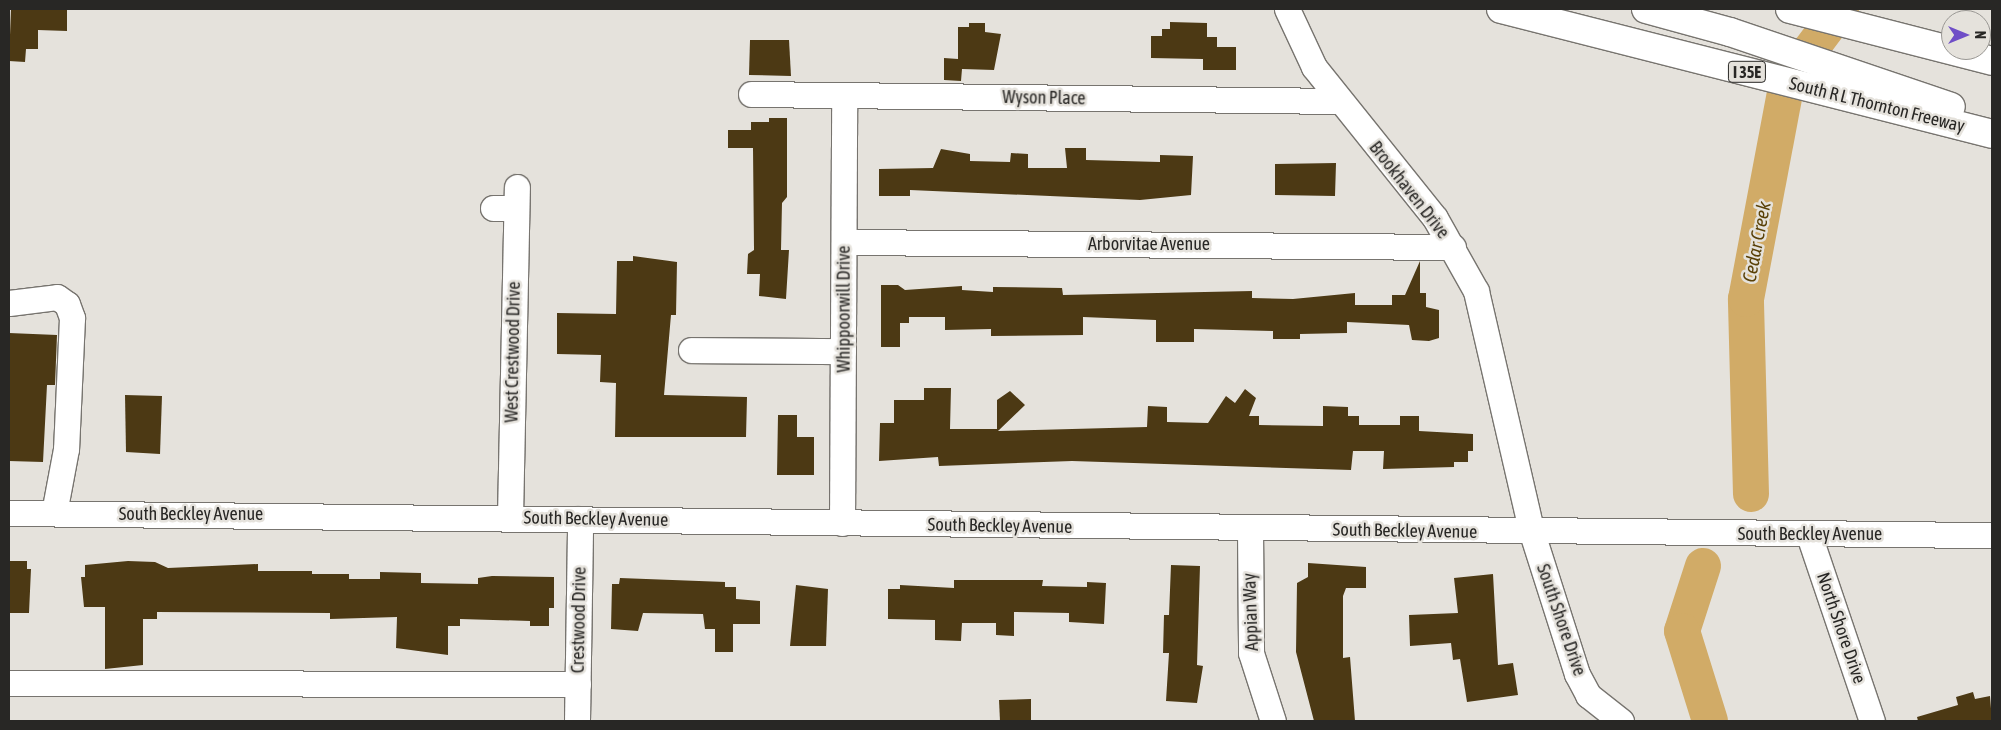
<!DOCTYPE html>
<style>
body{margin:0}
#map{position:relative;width:2001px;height:730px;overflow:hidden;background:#e5e2dc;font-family:"Asap Condensed",sans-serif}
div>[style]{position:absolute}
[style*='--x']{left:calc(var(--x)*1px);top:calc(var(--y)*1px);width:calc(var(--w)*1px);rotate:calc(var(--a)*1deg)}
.river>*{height:36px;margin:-18px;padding:0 18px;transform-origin:18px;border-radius:18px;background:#d1ab67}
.building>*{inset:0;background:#4c3914}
.roads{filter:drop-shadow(1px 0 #77746f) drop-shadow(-1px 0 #77746f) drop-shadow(0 1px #77746f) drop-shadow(0 -1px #77746f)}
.minor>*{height:25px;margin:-12.5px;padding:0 12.5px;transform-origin:12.5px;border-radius:12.5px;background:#fff}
.highway>*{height:28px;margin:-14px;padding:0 14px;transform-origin:14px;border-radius:14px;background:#fff}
span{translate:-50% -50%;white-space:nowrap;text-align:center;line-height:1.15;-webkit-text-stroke:5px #e5e2dc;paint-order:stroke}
.shield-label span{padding:1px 4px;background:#e5e2dc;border:1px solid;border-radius:4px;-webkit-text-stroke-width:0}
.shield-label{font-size:16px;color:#282725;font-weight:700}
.street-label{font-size:18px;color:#282725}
.water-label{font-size:19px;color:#594006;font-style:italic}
.frame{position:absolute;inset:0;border:10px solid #282725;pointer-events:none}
.north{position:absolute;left:1941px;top:10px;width:50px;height:50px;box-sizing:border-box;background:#e5e2dc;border:1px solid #999793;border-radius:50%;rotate:90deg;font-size:14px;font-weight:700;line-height:20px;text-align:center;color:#282725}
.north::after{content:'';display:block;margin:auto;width:18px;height:22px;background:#6f4ec7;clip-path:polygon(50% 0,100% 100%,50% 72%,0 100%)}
</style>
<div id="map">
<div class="river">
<div style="--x:1751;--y:494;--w:195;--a:-91.5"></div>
<div style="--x:1746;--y:299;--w:222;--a:-79.3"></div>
<div style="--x:1787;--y:81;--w:90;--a:-53.1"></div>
<div style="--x:1703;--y:566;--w:68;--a:107.9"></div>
<div style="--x:1682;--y:631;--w:94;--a:72.7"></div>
</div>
<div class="building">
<div style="clip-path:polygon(11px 9px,67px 9px,67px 31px,38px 30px,38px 49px,26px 49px,25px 62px,9px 61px)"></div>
<div style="clip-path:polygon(1170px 22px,1207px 23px,1207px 37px,1217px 37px,1217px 47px,1236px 47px,1236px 70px,1203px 70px,1203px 59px,1151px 58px,1151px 36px,1162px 36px,1162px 29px,1170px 29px)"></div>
<div style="clip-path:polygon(969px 23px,985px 23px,985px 32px,1001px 34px,994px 70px,962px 69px,961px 81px,944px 80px,944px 58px,958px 59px,958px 27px,969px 27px)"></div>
<div style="clip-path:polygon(750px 40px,789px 40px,791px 76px,749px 75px)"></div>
<div style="clip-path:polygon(769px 118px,787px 118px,787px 197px,782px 203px,781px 250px,789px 250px,786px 299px,759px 296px,760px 274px,747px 274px,748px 254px,754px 250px,753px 148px,728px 148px,728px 130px,751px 130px,751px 122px,769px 122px)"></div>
<div style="clip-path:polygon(1065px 148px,1086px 148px,1086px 160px,1160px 162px,1160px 155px,1193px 156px,1191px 195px,1140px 200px,910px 190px,910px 196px,879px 196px,879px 169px,933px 168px,941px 149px,970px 154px,970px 161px,1010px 162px,1011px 153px,1028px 154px,1028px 168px,1067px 168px)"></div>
<div style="clip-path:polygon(1336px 163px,1335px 196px,1275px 195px,1275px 164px)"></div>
<div style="clip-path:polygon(633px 256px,677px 262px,676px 315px,671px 315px,664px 395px,747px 397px,746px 437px,615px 437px,616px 383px,600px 382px,601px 355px,557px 354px,557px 313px,616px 314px,617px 261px,633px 261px)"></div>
<div style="clip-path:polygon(1420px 261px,1420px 293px,1426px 293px,1426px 307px,1439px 310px,1439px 338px,1429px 341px,1412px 340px,1409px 325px,1347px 322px,1347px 333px,1300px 334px,1300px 339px,1273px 339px,1273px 331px,1194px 329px,1194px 342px,1156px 342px,1156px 320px,1083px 317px,1083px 335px,991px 336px,991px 329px,945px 330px,945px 317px,909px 317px,909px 323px,900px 323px,900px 347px,881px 347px,881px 285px,898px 285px,905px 290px,962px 286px,962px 290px,993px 292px,993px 287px,1062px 288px,1063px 295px,1252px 291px,1252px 298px,1293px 299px,1355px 293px,1355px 305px,1392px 305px,1392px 295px,1405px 295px)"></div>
<div style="clip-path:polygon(9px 333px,57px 335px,55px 385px,47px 385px,43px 462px,9px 461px)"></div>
<div style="clip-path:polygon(924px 388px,951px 388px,950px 429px,997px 429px,997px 400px,1010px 391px,1025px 405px,998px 431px,1147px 427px,1148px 406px,1167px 407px,1167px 422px,1208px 423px,1226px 396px,1235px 403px,1245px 389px,1256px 398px,1249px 416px,1259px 416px,1259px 425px,1323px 426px,1323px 406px,1348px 407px,1348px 416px,1359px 416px,1359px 425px,1400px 425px,1400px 416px,1419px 416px,1419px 431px,1473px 434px,1473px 451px,1468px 451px,1468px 462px,1454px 462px,1454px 467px,1383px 469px,1384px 451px,1353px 451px,1351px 470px,1072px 461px,939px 466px,938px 457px,879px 461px,880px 423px,894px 423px,894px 400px,924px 400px)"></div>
<div style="clip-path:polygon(125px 395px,162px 396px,160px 454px,126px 452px)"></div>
<div style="clip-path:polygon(778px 415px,797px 415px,797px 437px,814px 437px,814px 475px,777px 475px)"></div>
<div style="clip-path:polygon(9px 561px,27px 561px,27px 569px,31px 569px,29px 613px,9px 613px)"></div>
<div style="clip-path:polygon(128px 561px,155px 562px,168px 568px,258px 564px,258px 571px,312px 571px,312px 574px,349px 574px,349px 579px,380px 579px,380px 572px,421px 573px,421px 583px,478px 584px,478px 578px,492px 576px,554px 577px,554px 608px,549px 608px,549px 626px,530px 626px,530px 621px,460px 619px,460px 626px,448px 626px,448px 655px,396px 648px,397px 617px,330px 619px,330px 613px,157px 612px,157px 619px,143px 619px,143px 665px,105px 669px,105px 607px,84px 607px,81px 577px,85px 577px,85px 565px)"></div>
<div style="clip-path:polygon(1308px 563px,1366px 567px,1366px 588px,1346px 588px,1343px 596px,1343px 658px,1350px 657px,1355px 721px,1314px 721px,1296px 652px,1297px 583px,1308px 577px)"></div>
<div style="clip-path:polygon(1171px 565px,1200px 566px,1197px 665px,1203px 666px,1197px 703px,1166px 701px,1169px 653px,1163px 653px,1164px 615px,1169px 615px)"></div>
<div style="clip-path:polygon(1493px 574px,1498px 665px,1513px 663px,1518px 695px,1467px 702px,1460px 659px,1453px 660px,1451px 643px,1410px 646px,1409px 615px,1458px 613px,1454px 578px)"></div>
<div style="clip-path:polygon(620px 578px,725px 582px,725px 587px,736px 587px,736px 599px,760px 601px,760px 624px,733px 624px,733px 652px,715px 652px,715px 629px,705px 629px,703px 614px,643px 613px,638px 631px,611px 629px,612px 584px,619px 584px)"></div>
<div style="clip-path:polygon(954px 580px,1043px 580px,1042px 586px,1087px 587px,1087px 582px,1106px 583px,1104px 624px,1069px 622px,1069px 613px,1014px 612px,1014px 636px,996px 635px,996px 623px,962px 623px,961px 641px,935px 640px,935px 620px,888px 619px,888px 589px,900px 589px,900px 585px,954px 588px)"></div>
<div style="clip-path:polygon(796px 585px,828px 589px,826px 646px,790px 646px)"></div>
<div style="clip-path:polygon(1973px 692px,1975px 699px,1990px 696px,1992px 721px,1918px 721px,1917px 717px,1958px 705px,1956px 697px)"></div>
<div style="clip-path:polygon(1031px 699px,1031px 721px,1000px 721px,999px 700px)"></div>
</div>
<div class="roads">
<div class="minor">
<div style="--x:1287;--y:9;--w:64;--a:65"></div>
<div style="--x:1314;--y:67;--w:193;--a:51.3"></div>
<div style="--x:1435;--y:218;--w:84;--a:60.7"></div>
<div style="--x:1476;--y:291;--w:248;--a:77"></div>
<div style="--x:1532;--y:533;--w:148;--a:72.3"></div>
<div style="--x:1577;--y:674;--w:24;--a:62"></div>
<div style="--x:1588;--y:695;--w:42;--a:38.2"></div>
<div style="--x:751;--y:94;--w:587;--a:0.68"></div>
<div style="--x:493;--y:208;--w:23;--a:0"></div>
<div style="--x:844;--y:242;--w:609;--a:0.47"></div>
<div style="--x:9;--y:303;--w:48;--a:-7.1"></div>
<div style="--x:57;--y:297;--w:12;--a:35"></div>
<div style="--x:67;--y:304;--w:15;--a:70"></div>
<div style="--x:72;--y:318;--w:131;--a:92.6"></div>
<div style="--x:66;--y:449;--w:65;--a:100.6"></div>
<div style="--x:691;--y:350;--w:152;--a:0.4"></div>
<div style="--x:9;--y:513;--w:1983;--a:0.64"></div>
<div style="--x:510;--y:517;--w:330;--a:-88.8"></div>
<div style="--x:842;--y:523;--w:428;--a:-89.7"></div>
<div style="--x:1250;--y:530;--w:123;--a:89.5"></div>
<div style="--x:1251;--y:653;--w:71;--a:72.1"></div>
<div style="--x:1809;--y:535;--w:196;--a:71.3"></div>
<div style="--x:9;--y:683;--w:569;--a:0.1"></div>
<div style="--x:577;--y:721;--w:202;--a:-89.1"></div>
</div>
<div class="highway">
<div style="--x:1501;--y:9;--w:507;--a:14.28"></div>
<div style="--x:1646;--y:9;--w:87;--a:15.3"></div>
<div style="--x:1730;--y:32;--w:233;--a:18.7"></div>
<div style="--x:1790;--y:9;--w:209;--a:14.4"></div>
</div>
</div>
<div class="shield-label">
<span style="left:1747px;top:72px">I 35E</span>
</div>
<div class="street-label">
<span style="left:1044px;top:98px;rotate:1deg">Wyson Place</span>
<span style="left:1877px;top:105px;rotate:14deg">South R L Thornton Freeway</span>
<span style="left:1409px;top:190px;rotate:52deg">Brookhaven Drive</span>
<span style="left:1149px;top:244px">Arborvitae Avenue</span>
<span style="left:844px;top:309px;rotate:-90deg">Whippoorwill Drive</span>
<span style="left:513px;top:352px;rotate:-89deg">West Crestwood Drive</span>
<span style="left:191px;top:514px">South Beckley Avenue</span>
<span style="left:596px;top:519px;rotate:1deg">South Beckley Avenue</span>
<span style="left:1000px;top:526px;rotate:1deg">South Beckley Avenue</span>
<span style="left:1405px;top:531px;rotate:1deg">South Beckley Avenue</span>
<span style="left:1810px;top:534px">South Beckley Avenue</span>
<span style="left:1251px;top:612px;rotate:-92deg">Appian Way</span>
<span style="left:579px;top:620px;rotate:-89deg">Crestwood Drive</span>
<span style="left:1561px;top:620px;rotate:71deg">South Shore Drive</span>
<span style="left:1841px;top:628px;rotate:71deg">North Shore Drive</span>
</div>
<div class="water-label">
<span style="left:1757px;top:242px;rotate:-79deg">Cedar Creek</span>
</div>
<div class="frame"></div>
<div class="north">N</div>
</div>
